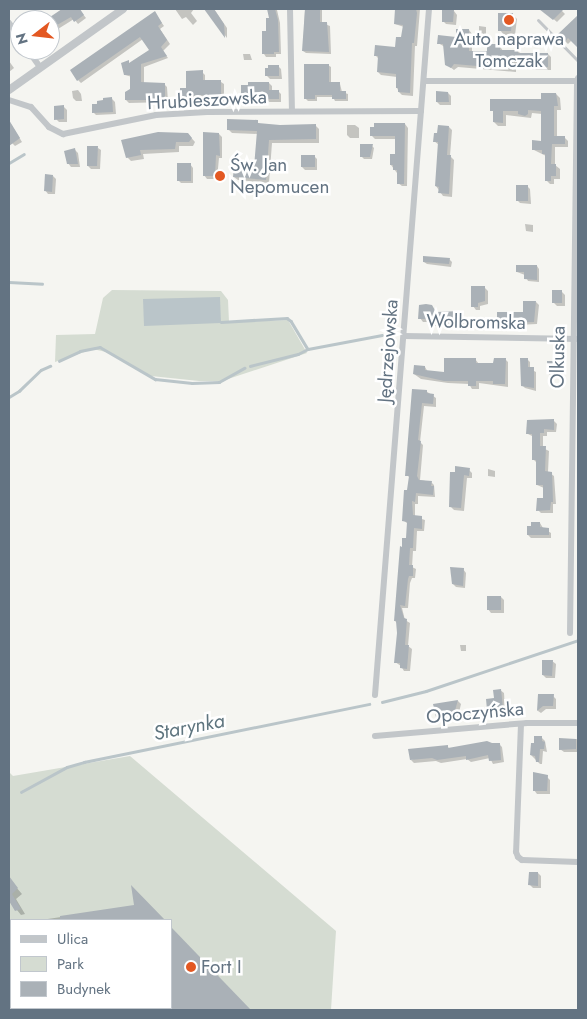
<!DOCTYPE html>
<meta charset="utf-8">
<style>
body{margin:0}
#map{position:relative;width:587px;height:1019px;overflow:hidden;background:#f5f5f1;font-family:Jost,sans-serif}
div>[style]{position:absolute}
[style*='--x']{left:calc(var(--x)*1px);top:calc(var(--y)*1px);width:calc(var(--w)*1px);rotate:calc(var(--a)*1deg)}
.green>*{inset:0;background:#d5dcd2}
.water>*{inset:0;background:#bac5c9}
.shadow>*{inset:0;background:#0003}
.stream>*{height:2.5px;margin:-1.25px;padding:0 1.25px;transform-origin:1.25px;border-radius:1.25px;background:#bac5c9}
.building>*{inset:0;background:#aab1b7}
.service>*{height:3px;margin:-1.5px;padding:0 1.5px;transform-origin:1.5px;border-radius:1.5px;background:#c2c6c9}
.minor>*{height:6px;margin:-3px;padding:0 3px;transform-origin:3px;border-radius:3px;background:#c2c6c9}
.tertiary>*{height:8px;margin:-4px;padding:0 4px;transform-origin:4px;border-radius:4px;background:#c2c6c9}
.dots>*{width:14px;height:14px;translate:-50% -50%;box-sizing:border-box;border:2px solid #fff;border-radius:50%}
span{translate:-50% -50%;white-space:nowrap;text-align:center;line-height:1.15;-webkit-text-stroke:5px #fff;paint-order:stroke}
.poi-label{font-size:19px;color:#637382}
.left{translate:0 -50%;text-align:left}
.street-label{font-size:19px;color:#637382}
.water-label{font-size:20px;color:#5f757f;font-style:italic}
.frame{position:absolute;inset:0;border:10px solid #637382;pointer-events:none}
.legend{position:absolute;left:10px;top:919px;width:162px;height:90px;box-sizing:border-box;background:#fff;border:1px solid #c1c7cd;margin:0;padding:6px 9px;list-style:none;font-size:15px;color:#637382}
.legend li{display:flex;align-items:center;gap:10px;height:25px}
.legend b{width:25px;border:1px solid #c1c7cd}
.north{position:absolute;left:10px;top:10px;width:50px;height:50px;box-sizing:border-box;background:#fff;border:1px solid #c1c7cd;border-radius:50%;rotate:254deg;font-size:14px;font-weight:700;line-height:20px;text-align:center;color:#637382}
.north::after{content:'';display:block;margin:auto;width:18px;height:22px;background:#e35822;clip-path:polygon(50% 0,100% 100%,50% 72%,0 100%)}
</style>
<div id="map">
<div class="green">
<div style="clip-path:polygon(112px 290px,221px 291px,228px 300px,229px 322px,288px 320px,307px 353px,222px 381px,199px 381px,151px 376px,106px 352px,93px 349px,55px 362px,56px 335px,95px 334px,103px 298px)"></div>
<div style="clip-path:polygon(evenodd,130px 756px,336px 931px,331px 1010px,9px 1010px,9px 772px,13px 776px,130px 756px,11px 920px,171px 920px,171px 1008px,11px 1008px,11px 920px)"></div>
</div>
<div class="water">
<div style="clip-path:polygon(220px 297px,221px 323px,144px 326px,143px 299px)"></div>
</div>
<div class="shadow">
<div style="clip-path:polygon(62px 9px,79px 9px,86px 18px,78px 24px,74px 19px,50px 34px,50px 20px,48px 20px)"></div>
<div style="clip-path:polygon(175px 9px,194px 9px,191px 13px,197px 21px,193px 25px,186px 17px,182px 19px)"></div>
<div style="clip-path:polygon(206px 9px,214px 9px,227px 28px,227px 38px)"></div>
<div style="clip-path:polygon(268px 9px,280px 9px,277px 10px,280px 23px,281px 54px,276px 54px,276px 57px,266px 57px,264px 54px,270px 19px)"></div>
<div style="clip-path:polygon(305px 9px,328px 9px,322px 10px,322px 23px,330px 26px,331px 54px,306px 53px,303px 51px)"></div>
<div style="clip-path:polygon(396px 9px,420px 9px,417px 46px,415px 46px,413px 96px,402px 95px,399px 92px,397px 88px,397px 77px,381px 75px,378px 72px,379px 59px,376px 56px,396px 48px,402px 39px,404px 27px,395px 24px)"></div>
<div style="clip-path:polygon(544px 9px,560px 9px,565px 14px,557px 22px,543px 10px)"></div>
<div style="clip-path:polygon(454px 11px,457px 15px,456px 25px,446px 24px,443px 21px)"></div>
<div style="clip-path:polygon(512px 14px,517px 19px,515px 35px,504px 35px,500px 30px)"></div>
<div style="clip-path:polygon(31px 16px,35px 20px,28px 20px)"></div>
<div style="clip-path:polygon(157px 16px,164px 26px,160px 29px,170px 44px,163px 51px,168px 58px,144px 67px,144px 83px,164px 84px,167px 87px,168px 102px,129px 103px,126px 100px,132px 90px,132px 77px,125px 75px,128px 62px,130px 64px,151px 50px,143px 39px,81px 83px,78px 80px)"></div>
<div style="clip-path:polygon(578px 16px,578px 46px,572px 40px,568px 44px,559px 35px)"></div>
<div style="clip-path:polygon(479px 26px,486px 27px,486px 35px,479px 34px)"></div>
<div style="clip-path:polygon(469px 30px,472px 34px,472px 53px,488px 52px,499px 45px,503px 51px,518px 51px,521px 54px,548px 54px,551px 57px,551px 70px,533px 70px,530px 65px,516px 65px,516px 72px,458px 67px,454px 70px,446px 64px,445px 47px,438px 43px,458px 38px)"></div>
<div style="clip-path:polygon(243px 54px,250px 54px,252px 60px,244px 60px)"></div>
<div style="clip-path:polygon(9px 61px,14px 68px,9px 72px)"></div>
<div style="clip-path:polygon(328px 65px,331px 67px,331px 84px,340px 84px,342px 92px,348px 94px,348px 101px,335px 101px,333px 97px,317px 97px,317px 101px,308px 101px,305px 98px)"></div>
<div style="clip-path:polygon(278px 66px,281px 69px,282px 79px,270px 79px,267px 76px)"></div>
<div style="clip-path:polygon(202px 72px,205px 75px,205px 82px,221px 82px,224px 84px,224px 102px,207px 102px,204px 98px,193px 98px,193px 102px,184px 102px,181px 99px)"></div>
<div style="clip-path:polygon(269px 83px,272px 86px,272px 91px,278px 91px,281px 94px,281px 102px,269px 102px,266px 98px,245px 99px,242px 96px)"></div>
<div style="clip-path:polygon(78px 90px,81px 94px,82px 101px,76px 101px,73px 98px,72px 91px)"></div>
<div style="clip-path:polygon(448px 93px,451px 96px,451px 105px,440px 105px,437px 102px)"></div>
<div style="clip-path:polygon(556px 94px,560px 98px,561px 110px,557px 110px,557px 137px,564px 137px,568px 141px,568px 147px,555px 147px,555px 165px,560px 169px,560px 179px,554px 179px,554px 184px,550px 184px,546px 180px,546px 156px,534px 150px,542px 142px,542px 114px,532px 113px,531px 118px,506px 115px,506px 126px,498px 126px,494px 122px,492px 100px,543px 101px)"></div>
<div style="clip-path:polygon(112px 99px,115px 102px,116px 114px,96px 115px,93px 112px,93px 105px)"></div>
<div style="clip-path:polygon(63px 106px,67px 110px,67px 122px,59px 122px,56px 119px)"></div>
<div style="clip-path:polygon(257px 122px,261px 125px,280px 126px,315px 125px,319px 129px,319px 143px,272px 143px,269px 183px,238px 180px,234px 177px,255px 169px,258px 134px,232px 133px,228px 129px)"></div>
<div style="clip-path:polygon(11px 124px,22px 142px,15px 146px,9px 140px,9px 126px)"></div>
<div style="clip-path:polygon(405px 124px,408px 128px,407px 186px,402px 186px,398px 183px,397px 173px,391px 165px,396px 155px,396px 139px,375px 139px,372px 136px)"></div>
<div style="clip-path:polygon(347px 125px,355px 125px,359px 128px,359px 138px,350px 138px,347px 135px)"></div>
<div style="clip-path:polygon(449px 127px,452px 130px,450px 156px,454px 160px,452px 197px,443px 196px,436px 186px,439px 145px,434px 141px)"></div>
<div style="clip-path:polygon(188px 134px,195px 142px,193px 146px,179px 146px,179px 152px,143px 154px,144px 159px,131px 161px,127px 157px,123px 141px)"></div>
<div style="clip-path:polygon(219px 134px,222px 137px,222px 158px,219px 158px,217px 179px,207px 179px,204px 175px)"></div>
<div style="clip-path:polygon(372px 146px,374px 148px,372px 159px,364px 159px,361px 156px)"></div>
<div style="clip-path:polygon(98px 148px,101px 150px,100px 169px,91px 169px,88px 166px)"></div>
<div style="clip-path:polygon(75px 150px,78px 153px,80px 167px,71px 167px,68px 163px)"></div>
<div style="clip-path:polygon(314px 156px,317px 159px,317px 170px,305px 170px,302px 167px)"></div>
<div style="clip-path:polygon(190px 164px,193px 168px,193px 183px,181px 183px,178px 180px)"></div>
<div style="clip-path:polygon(53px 176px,56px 179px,55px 194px,48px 194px,45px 190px)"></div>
<div style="clip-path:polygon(527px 186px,530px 189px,531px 204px,520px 203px,517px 200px)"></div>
<div style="clip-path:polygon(525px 224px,533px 225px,533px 232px,526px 231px)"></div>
<div style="clip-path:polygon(449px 259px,452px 262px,451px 267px,427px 264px,424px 262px)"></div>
<div style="clip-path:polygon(537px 266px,539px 269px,539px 282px,528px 281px,525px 275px,517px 272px)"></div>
<div style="clip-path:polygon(485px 288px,488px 291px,488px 304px,480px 306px,480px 310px,476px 310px,473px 306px)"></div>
<div style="clip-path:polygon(562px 292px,565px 295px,565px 306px,557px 306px,553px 302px)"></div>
<div style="clip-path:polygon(536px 302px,539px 305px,537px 324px,501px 326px,498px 323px,525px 314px)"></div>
<div style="clip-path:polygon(426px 305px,439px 313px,460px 313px,464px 316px,464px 326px,432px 326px,429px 322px,423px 322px,420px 318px)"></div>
<div style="clip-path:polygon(475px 359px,479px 364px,495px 364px,505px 359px,508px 362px,508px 387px,479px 383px,479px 389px,472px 389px,469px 384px,448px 383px,421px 379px,414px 374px,425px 367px,428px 372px,446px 373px)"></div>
<div style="clip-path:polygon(527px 359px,530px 362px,530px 369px,536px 372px,536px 391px,525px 388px,522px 385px)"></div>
<div style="clip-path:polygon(559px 362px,562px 366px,563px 377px,552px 377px,549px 374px)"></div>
<div style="clip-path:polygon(413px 391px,426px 391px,436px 398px,436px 407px,424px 406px,420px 442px,423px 445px,420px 480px,431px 482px,434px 485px,435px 497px,418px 496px,418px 504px,415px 504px,415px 517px,425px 520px,424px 531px,417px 531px,416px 551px,413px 551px,412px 567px,416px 569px,415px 578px,412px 578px,410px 583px,408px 608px,402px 608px,405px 620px,410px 623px,408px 646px,412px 649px,410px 671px,404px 671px,401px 666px,395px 662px,398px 633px,397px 623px,395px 621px,403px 548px,407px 539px,408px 524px,403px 520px,410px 478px,407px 475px)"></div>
<div style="clip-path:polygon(553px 420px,557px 424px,556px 432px,547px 432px,547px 436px,543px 436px,543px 448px,549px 451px,548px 472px,554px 476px,556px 504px,553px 504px,553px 513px,541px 513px,538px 510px,544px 500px,544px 488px,537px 485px,537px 463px,533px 459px,534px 437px,528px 434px)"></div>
<div style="clip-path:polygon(488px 469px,495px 471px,495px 477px,488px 476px)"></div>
<div style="clip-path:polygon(469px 470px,472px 473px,472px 478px,467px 478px,464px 511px,454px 510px,451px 507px,451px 473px)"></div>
<div style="clip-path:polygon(540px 523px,543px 528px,551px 533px,551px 538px,531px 538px,528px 535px)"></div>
<div style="clip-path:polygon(451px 568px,463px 569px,466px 573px,465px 588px,456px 587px,453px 584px)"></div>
<div style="clip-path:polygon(501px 597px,504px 600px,504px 613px,491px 613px,488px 609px)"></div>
<div style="clip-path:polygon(460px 645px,466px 645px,466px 651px,461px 651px)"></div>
<div style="clip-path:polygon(552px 661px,556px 664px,555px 678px,546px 678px,543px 675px)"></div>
<div style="clip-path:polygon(500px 690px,504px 693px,505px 711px,491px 712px,488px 709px)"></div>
<div style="clip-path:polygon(539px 695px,553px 696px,556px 699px,556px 709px,546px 709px,541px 713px,538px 711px)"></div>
<div style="clip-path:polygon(458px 701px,461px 704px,458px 717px,446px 714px,447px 719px,440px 720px,437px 717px,434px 705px)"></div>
<div style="clip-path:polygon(542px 738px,545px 741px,547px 752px,543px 751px,542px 764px,540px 764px,531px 755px)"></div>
<div style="clip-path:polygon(578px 739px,578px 752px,564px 752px,560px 749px,560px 740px)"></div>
<div style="clip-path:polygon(499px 744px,502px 747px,504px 762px,493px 764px,490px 758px,471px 762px,467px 759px,441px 763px,436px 761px,414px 763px,411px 760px,447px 746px,450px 749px)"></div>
<div style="clip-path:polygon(547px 777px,550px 780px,550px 794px,537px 794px,534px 790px)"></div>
<div style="clip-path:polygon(538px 873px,541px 876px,541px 888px,533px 888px,530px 885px)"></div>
<div style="clip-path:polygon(9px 879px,22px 894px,16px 899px,25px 914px,21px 915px,9px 900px)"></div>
<div style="clip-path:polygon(133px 889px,163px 920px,41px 920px,135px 906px)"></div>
<div style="clip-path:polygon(171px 929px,250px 1010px,88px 1010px,86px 1008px,171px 1008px)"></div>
</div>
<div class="stream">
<div style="--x:9;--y:163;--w:17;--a:-31"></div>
<div style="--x:9;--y:282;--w:33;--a:3"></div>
<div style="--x:221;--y:322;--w:66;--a:-3.5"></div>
<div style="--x:287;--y:318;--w:5;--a:37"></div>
<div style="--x:291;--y:321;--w:31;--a:59"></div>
<div style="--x:59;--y:361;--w:23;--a:-25"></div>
<div style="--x:80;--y:351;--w:20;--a:-11"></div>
<div style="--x:100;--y:347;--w:64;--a:30.2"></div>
<div style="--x:155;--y:379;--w:37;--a:6"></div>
<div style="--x:192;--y:383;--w:27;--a:-2"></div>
<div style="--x:219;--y:382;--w:29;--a:-29"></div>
<div style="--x:250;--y:366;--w:49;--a:-14"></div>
<div style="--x:298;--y:354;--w:11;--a:-27"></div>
<div style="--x:308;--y:349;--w:75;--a:-10.7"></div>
<div style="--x:9;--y:397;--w:12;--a:-31"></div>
<div style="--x:19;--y:391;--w:30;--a:-44"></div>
<div style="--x:41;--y:370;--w:10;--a:-24"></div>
<div style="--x:382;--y:702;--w:45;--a:-14"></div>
<div style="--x:426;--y:691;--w:160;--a:-18.5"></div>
<div style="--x:21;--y:792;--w:52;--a:-28.5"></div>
<div style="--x:67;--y:767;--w:18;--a:-16"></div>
<div style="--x:84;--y:762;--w:291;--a:-11.5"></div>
</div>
<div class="building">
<div style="clip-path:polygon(62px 9px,80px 9px,84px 15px,74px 22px,71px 17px,50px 29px,50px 17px)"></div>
<div style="clip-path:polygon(204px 9px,214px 9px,224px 24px,225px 38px)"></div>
<div style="clip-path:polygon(267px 9px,275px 9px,278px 20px,279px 52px,274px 52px,274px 54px,262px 54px,262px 31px,266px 31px,266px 18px,269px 18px)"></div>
<div style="clip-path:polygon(305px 9px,320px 9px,320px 22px,327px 22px,329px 52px,302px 51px)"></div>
<div style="clip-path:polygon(395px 9px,416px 9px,417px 13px,414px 43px,412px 43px,410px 93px,398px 92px,398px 88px,396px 88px,396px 74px,377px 72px,378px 56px,374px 56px,375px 45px,395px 47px,396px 37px,401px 37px,403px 25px,394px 24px)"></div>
<div style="clip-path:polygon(442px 9px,454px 10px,453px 22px,442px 22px)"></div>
<div style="clip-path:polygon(539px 9px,564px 9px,553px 20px)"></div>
<div style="clip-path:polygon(155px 11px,162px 23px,158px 26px,167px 40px,161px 47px,167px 56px,141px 64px,141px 82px,165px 83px,165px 100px,125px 100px,125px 92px,130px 89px,130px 75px,124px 75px,121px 63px,129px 60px,129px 63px,149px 50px,140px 37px,77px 81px,70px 70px)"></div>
<div style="clip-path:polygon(498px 13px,513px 13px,511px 31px,498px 31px)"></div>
<div style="clip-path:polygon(578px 15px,578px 48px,568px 38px,565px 42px,557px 35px)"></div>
<div style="clip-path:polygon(456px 29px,469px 29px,469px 51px,487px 51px,487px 44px,500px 44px,500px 50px,518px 50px,518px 53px,548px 53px,548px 67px,529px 67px,529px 62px,513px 62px,513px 69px,454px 64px,451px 68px,445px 65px,443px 44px,437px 44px,438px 35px,456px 37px)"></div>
<div style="clip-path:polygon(304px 64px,329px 64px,329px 82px,340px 82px,340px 91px,346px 91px,346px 99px,332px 99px,332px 95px,315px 95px,315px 99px,304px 99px)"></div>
<div style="clip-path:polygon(268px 65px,279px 65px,279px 76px,265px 76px,265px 68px,268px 68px)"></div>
<div style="clip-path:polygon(203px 70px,203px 80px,221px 80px,221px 100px,203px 100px,203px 95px,190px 96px,190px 100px,180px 100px,180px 88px,186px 88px,186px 71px)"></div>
<div style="clip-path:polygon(248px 82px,269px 82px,269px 90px,279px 90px,279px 99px,264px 99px,264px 95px,241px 96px,241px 85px,248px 85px)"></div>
<div style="clip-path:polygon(436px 91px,448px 92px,449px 102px,436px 102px)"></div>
<div style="clip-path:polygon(541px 93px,556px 93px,558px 106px,554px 106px,554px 136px,565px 136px,565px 144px,552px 144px,551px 164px,556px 164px,556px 176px,551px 176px,551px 181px,545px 181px,545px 154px,542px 154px,542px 150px,532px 150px,532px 140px,541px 141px,541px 111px,528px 110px,528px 114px,525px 116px,518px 114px,518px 111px,503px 111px,503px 123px,493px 122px,493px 111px,490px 111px,490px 99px,541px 99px)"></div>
<div style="clip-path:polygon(112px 97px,113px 112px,92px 113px,92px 104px,97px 104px,97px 101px,103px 100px,103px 98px)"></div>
<div style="clip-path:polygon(64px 105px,64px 119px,54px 120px,54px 106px)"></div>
<div style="clip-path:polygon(227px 119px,258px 120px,258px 123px,280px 125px,316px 124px,316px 139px,269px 140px,266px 180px,233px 177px,234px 166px,254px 167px,257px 131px,227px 130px)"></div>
<div style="clip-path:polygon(9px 120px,20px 138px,9px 146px)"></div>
<div style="clip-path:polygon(374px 123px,405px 123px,404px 184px,397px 184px,397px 170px,393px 170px,393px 165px,390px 165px,390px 154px,395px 154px,395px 136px,370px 136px,370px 127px,374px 127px)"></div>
<div style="clip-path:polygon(438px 125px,449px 126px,447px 155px,451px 155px,449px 194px,438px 193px,439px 187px,435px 186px,438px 142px,433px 142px,434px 133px,437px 133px)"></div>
<div style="clip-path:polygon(158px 132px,188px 133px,192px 138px,189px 142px,176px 142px,175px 149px,140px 150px,141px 155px,126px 158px,121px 140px)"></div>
<div style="clip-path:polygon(203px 132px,219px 133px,220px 156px,216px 155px,215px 176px,203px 176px)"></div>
<div style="clip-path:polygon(360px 144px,373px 144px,370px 157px,360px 157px)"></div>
<div style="clip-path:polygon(87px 146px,98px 146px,97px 166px,87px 166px)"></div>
<div style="clip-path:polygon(75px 148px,78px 164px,67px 164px,64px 151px)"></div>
<div style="clip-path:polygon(301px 155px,315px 155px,315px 167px,301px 167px)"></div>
<div style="clip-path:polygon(177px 163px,191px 163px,191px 181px,177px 181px)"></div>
<div style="clip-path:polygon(45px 174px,53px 175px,52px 192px,44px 191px)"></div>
<div style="clip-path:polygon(516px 185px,528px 185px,528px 201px,516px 201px)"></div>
<div style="clip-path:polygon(423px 256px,450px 258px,449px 264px,423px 262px)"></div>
<div style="clip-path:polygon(516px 265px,537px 265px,537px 280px,524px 279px,524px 272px,516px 272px)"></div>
<div style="clip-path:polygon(471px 286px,485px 286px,485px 301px,478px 303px,478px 307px,471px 307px)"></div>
<div style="clip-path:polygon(552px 290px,562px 290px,562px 303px,552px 303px)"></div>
<div style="clip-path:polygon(523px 301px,536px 301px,534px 322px,497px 323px,497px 312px,523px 312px)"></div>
<div style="clip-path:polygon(426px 304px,432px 305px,436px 312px,461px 311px,461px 323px,427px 323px,427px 319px,418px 319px,419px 305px)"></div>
<div style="clip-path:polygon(444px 358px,476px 358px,476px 363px,493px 363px,494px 358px,506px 358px,505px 384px,493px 384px,493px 381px,476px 381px,476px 386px,468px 386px,468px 381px,444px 381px,413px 374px,414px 365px,425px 366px,425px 370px,444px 372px)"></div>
<div style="clip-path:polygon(520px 358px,528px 358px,528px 367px,534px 367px,534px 388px,521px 386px)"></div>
<div style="clip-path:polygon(547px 361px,560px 361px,560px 375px,548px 374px)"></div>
<div style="clip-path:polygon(412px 389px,427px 390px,427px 393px,434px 394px,433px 404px,422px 403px,418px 440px,421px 441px,417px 476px,419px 480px,432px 481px,431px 486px,434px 486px,433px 495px,416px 493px,415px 502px,412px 501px,413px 515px,422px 516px,422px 529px,414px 528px,413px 548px,410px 548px,409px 565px,413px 565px,413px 576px,409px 576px,408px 579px,405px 606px,400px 605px,404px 618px,407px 619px,405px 645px,409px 645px,407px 669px,400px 668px,400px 663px,394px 663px,397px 633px,396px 621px,394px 621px,400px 546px,402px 547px,402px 538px,406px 538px,407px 522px,402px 521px,404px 490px,407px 490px,409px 476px,405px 476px)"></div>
<div style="clip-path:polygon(554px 419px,554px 430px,544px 429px,544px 433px,540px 433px,540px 446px,546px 446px,545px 471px,552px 472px,553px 502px,551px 502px,550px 510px,536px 511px,537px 498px,543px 498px,543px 485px,536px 485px,536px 460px,532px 460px,532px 434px,526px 434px,527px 420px)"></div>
<div style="clip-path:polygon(455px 466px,470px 468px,469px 476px,464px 475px,461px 508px,449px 507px,450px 472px,455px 472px)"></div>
<div style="clip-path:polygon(531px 522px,540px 522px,540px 527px,549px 528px,549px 535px,527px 535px,527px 526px,531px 526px)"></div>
<div style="clip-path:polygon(450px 567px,464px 568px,463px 586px,452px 584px)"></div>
<div style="clip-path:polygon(487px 596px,501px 596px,501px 610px,487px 610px)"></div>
<div style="clip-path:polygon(542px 660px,553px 660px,552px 676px,542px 675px)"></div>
<div style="clip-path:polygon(501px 689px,503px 708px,487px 710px,486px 699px,494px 698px,493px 690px)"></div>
<div style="clip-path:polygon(538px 694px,554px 694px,553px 706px,543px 706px,537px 711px)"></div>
<div style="clip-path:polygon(458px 700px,454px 714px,443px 712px,444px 716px,436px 717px,433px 704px)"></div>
<div style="clip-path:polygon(534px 736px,542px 736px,542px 741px,545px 742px,544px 749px,540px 749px,539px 762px,536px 762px,535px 756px,530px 755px,531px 743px,534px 743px)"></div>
<div style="clip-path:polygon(559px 738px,576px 739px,576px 749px,559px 750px)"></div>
<div style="clip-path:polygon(487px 741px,492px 743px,500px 743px,501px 760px,489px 761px,488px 755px,466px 760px,466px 756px,437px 760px,432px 758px,410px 760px,408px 749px,448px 745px,448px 748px)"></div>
<div style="clip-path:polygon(533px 772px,548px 775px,547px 791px,533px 791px)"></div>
<div style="clip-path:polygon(529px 872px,538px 872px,538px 886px,528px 885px)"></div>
<div style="clip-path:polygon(9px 876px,18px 888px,12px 894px,21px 909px,15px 911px,9px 901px)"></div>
<div style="clip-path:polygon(131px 885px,165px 920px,60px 920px,60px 916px,134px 905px)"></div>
<div style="clip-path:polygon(171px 927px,251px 1010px,171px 1010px)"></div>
</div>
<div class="service">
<div style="--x:538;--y:20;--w:57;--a:45.7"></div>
<div style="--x:73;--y:1008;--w:3;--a:45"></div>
</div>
<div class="minor">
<div style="--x:290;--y:9;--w:102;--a:88.9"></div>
<div style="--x:9;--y:23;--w:19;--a:55"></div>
<div style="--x:28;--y:50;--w:21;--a:55"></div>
<div style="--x:424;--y:81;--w:153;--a:0"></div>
<div style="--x:577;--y:81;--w:3;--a:-72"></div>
<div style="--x:9;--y:100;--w:23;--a:18"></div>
<div style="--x:31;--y:107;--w:27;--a:48"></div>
<div style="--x:49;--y:127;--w:16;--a:27"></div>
<div style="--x:63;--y:134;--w:95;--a:-11.5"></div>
<div style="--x:156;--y:115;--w:51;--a:-3.4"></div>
<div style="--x:207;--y:112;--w:214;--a:-0.3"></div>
<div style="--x:404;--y:336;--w:174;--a:1"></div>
<div style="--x:570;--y:633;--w:552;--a:-89.27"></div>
<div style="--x:375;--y:695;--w:688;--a:-85.5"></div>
<div style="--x:521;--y:724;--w:128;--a:92.2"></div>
<div style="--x:516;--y:852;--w:5;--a:68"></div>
<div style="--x:518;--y:857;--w:5;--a:37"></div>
<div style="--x:522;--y:860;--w:56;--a:2"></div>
<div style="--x:375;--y:736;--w:153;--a:-4.9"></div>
<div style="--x:527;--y:723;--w:51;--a:0"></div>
</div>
<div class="tertiary">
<div style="--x:9;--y:90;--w:140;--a:-35.4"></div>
</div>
<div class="dots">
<div style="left:509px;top:20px;background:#e35822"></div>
<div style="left:220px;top:176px;background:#e35822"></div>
<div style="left:191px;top:967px;background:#e35822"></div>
</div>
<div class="poi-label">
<span style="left:509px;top:50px">Auto naprawa<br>Tomczak</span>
<span class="left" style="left:230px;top:176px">Św. Jan<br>Nepomucen</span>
<span class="left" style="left:201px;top:967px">Fort I</span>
</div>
<div class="street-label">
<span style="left:207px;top:100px;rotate:-3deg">Hrubieszowska</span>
<span style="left:476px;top:322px;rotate:1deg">Wolbromska</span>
<span style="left:388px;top:351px;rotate:-86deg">Jędrzejowska</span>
<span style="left:558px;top:357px;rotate:-89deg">Olkuska</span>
<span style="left:475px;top:713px;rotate:-5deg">Opoczyńska</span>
</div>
<div class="water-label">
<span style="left:189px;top:727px;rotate:-11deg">Starynka</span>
</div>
<div class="frame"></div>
<ul class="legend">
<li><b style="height:6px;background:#c2c6c9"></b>Ulica</li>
<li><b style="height:14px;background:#d5dcd2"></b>Park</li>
<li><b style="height:14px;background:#aab1b7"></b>Budynek</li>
</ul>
<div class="north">N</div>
</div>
